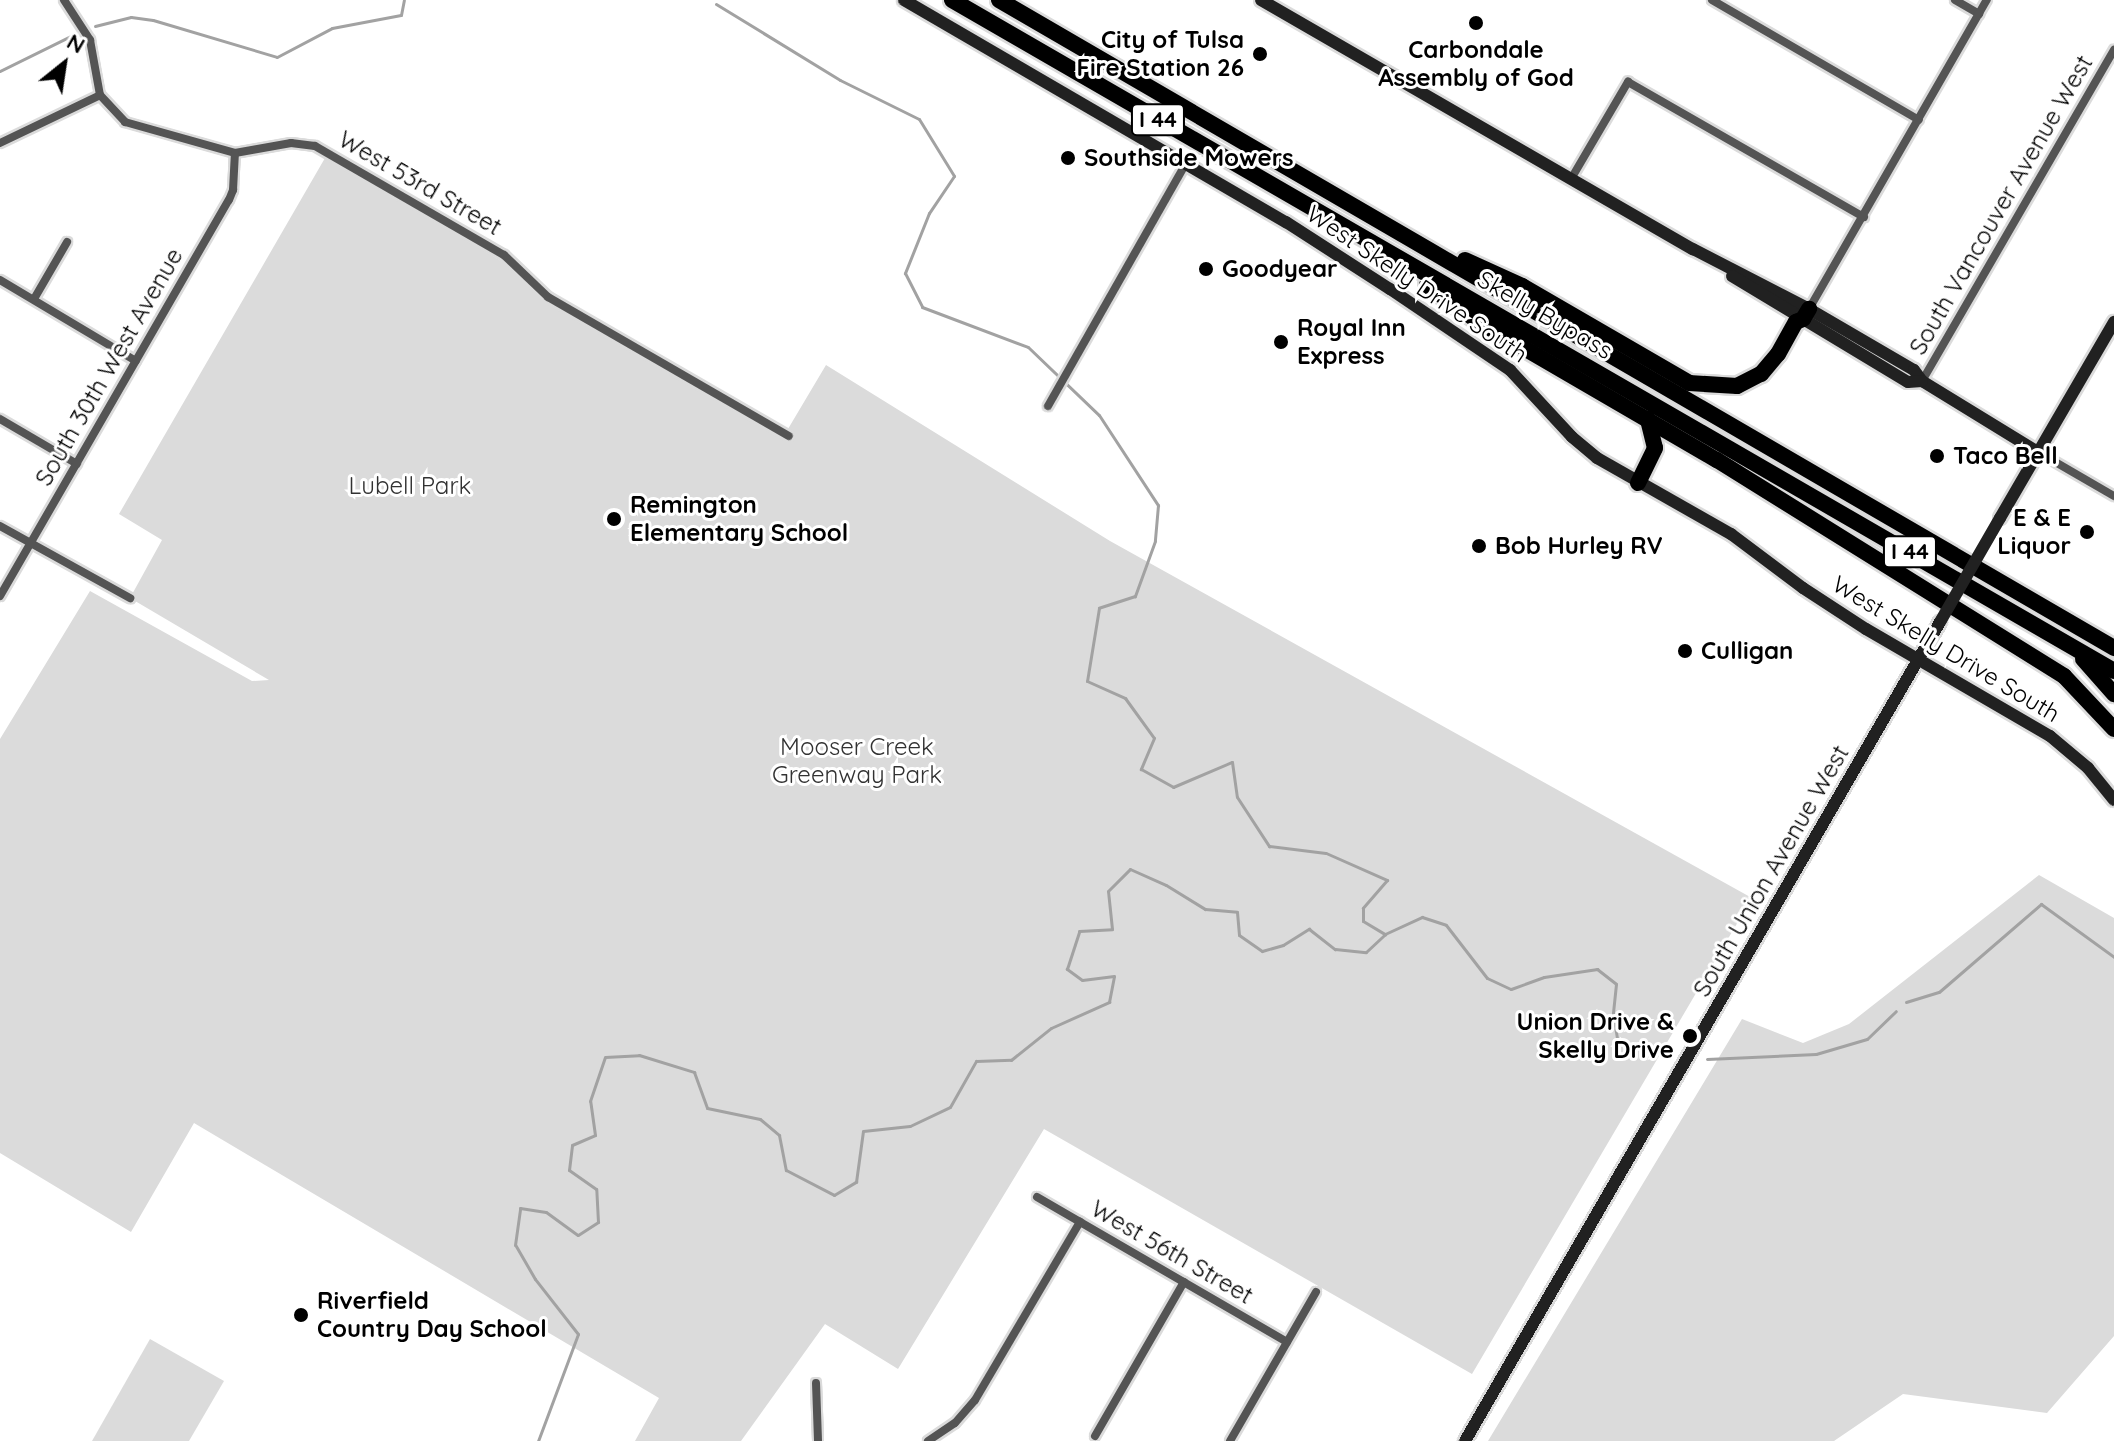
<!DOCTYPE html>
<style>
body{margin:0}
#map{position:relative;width:2114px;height:1441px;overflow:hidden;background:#fff;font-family:Quicksand,sans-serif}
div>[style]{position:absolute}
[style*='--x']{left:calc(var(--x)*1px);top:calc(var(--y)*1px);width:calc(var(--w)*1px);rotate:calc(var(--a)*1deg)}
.green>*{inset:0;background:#dbdbdb}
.stream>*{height:3px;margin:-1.5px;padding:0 1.5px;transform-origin:1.5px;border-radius:1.5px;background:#a2a2a2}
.roads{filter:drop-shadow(2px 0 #dbdbdb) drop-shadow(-2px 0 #dbdbdb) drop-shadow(0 2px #dbdbdb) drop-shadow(0 -2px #dbdbdb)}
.street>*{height:8px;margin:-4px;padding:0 4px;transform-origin:4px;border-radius:4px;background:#545454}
.secondary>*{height:12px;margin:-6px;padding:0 6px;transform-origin:6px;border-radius:6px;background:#212121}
.highway>*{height:16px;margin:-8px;padding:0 8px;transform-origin:8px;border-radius:8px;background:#000}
.secondary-bridge>*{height:12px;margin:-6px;padding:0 6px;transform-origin:6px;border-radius:6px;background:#212121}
.dots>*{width:22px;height:22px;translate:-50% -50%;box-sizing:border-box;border:4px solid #fff;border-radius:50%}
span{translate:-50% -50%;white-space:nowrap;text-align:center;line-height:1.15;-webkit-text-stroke:6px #fff;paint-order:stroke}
.shield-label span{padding:2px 6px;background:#fff;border:2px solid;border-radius:6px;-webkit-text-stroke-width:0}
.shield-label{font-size:22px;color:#000;font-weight:700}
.poi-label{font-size:24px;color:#000;font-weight:700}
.right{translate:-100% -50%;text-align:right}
.left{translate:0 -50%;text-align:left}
.street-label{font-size:24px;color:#000}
.park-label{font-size:24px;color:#323232}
.north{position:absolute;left:24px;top:24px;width:80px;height:80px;-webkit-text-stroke:6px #fff;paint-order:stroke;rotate:30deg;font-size:22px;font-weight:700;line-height:32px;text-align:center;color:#000}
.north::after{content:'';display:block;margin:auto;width:28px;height:36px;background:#000;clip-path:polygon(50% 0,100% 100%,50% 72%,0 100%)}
</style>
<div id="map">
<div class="green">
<div style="clip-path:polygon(325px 158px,460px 236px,785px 434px,826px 365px,1110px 541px,1752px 898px,1472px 1374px,1044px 1129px,898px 1369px,825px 1324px,741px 1441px,635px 1441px,659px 1398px,194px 1123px,131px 1232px,0 1153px,0 739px,90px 591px,252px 681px,269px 680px,130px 598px,162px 540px,119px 514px)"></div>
<div style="clip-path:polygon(2039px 875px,2114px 918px,2114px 1336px,2047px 1413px,1903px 1394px,1834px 1441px,1488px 1441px,1742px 1019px,1803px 1043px,1849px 1024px)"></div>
<div style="clip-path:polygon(150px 1339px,224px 1381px,189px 1441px,92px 1441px)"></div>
</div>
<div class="stream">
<div style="--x:716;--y:4;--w:145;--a:31.5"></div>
<div style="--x:840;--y:80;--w:88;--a:26.3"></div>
<div style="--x:919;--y:119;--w:67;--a:58.4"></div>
<div style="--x:954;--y:176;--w:45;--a:124"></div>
<div style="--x:929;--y:213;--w:65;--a:111.8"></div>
<div style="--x:905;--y:273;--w:38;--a:63"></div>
<div style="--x:922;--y:307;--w:113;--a:20.7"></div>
<div style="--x:1028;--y:347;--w:98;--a:43.8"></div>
<div style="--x:1099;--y:415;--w:108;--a:56.8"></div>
<div style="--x:1158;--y:505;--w:36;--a:95"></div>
<div style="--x:1155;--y:541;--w:59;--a:110"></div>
<div style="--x:1135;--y:596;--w:38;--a:162"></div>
<div style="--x:1099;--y:608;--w:74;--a:99.3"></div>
<div style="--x:1087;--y:681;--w:42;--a:24.1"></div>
<div style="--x:1125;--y:698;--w:49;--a:54.1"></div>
<div style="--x:1154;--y:738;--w:34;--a:113"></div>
<div style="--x:1141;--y:769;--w:37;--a:29"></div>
<div style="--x:1173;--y:787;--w:64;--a:-23"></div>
<div style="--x:1232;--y:762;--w:35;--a:82"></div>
<div style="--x:1237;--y:797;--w:59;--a:56.9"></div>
<div style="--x:1269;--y:846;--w:57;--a:7"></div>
<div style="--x:1326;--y:853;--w:67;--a:23.9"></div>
<div style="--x:1387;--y:880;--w:37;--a:131"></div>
<div style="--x:1363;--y:908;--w:13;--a:90"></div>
<div style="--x:1363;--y:921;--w:26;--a:31"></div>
<div style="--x:95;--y:26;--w:37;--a:-14"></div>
<div style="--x:131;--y:17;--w:22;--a:8"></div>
<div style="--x:153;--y:20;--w:129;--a:16.6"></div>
<div style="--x:277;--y:57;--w:62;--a:-27.8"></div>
<div style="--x:332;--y:28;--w:70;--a:-10.7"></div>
<div style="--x:401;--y:15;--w:15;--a:-79"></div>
<div style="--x:0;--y:71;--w:86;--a:-26.3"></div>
<div style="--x:1906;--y:1002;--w:34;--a:-17"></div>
<div style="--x:1939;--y:992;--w:135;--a:-40.8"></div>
<div style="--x:2041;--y:904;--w:90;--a:36"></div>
<div style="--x:1707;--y:1059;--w:109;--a:-2.6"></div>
<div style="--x:1816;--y:1054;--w:53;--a:-16.4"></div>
<div style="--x:1867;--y:1039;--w:40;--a:-44"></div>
<div style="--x:538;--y:1441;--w:114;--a:-69.5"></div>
<div style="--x:578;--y:1334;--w:70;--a:-128"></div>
<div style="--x:535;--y:1279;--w:39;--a:-120"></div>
<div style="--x:515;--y:1245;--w:37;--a:-82"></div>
<div style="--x:520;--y:1208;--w:26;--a:9"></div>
<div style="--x:546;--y:1212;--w:39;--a:36"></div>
<div style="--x:578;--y:1235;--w:24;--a:-33"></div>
<div style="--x:598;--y:1222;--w:33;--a:-93"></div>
<div style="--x:596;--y:1189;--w:33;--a:-145"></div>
<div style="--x:569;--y:1170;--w:25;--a:-83"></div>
<div style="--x:572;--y:1145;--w:25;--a:-23"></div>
<div style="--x:595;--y:1135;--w:34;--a:-98"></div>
<div style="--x:590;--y:1101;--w:46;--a:-71.2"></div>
<div style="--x:605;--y:1057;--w:34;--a:-3"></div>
<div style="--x:639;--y:1055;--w:58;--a:17.2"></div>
<div style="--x:694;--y:1072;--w:38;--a:70"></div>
<div style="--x:707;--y:1108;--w:54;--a:11.7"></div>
<div style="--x:760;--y:1119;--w:25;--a:40"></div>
<div style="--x:779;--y:1135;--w:36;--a:79"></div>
<div style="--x:786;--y:1170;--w:54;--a:27.5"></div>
<div style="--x:834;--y:1195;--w:26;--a:-31"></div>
<div style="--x:856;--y:1182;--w:51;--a:-82.2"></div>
<div style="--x:863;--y:1131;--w:47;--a:-6.1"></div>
<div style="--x:910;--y:1126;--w:44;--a:-25.4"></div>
<div style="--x:950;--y:1107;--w:53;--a:-60.5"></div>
<div style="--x:976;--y:1061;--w:35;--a:-2"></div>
<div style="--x:1011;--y:1060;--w:51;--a:-38.7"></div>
<div style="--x:1051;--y:1028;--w:64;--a:-24.1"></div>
<div style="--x:1109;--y:1002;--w:26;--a:-79"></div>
<div style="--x:1114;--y:976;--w:32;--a:173"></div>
<div style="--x:1082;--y:980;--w:19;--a:-144"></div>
<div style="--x:1067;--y:969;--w:40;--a:-72"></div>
<div style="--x:1079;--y:931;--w:33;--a:-3"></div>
<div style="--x:1112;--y:929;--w:38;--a:-96"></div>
<div style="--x:1108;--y:891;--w:31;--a:-45"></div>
<div style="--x:1130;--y:869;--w:39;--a:24"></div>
<div style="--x:1166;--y:885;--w:46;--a:31.6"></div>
<div style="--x:1205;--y:909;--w:32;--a:5"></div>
<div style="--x:1237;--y:912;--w:23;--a:85"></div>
<div style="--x:1239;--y:935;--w:28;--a:35"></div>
<div style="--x:1262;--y:951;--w:22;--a:-16"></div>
<div style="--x:1283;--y:945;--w:31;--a:-32"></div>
<div style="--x:1309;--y:929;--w:33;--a:38"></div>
<div style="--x:1335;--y:949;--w:31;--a:6"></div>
<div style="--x:1366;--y:952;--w:26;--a:-43"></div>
<div style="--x:1385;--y:934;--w:41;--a:-24.7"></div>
<div style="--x:1422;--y:917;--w:25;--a:18"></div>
<div style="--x:1446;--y:925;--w:67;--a:52.3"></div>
<div style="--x:1487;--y:978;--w:26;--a:25"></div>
<div style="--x:1511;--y:989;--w:35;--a:-20"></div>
<div style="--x:1544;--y:977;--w:54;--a:-8.6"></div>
<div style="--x:1597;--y:969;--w:24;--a:38"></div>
<div style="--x:1616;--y:984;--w:29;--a:96"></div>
<div style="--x:1613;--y:1013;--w:30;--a:81"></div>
<div style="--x:1618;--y:1043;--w:53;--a:8.7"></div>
</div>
<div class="roads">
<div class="street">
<div style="--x:64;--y:0;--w:48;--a:57"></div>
<div style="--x:90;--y:40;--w:56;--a:79.7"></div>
<div style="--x:100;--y:95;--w:37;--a:47"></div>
<div style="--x:125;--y:122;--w:114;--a:15.7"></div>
<div style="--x:235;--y:153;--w:57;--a:-10.1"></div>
<div style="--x:291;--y:143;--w:24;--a:7"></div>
<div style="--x:315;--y:146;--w:218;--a:30"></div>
<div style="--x:504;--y:255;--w:61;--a:43.7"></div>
<div style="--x:548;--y:297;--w:278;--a:30"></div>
<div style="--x:1712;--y:0;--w:239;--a:30.1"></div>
<div style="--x:1955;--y:0;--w:28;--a:30"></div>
<div style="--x:0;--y:143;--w:111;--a:-25.6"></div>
<div style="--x:1571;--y:179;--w:113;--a:-59.6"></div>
<div style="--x:1628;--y:82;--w:272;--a:29.8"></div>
<div style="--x:0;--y:280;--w:158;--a:30.8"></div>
<div style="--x:34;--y:299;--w:66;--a:-59.9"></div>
<div style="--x:1809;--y:309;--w:357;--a:-60.1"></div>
<div style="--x:1922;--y:381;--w:383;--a:-59.9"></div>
<div style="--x:1048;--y:406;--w:279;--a:-60.4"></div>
<div style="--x:0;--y:419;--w:89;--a:30.3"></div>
<div style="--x:2038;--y:452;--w:88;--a:30.1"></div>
<div style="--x:0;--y:526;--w:149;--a:29"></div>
<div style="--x:0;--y:596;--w:457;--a:-60"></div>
<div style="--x:229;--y:200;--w:11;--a:-68"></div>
<div style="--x:233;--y:190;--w:37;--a:-87"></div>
<div style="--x:1037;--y:1197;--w:289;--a:30.1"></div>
<div style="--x:816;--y:1383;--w:58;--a:88"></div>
<div style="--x:1095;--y:1436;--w:178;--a:-60"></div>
<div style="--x:928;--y:1441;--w:32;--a:-34"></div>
<div style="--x:955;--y:1423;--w:30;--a:-49"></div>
<div style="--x:975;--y:1400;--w:207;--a:-59.5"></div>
<div style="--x:1230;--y:1441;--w:172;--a:-60"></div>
</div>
<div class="secondary">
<div style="--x:904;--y:0;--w:442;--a:30.2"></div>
<div style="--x:1286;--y:222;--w:124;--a:32.8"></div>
<div style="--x:1390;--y:289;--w:145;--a:34"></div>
<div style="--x:1510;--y:370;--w:91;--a:47.2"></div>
<div style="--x:1572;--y:437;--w:33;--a:40"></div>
<div style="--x:1597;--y:458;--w:154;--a:29.6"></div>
<div style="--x:1731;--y:534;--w:90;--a:36.9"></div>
<div style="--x:1803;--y:588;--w:75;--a:33.1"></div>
<div style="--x:1866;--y:629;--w:213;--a:30.2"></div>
<div style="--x:2050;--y:736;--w:50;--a:40.1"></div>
<div style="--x:2088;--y:768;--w:41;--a:50.9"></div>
<div style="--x:1261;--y:0;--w:499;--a:30"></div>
<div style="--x:1693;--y:249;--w:131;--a:27.3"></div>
<div style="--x:1809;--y:309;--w:121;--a:30.2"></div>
<div style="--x:1914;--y:370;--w:14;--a:54"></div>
<div style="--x:1922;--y:381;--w:136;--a:31.5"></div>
<div style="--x:1732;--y:276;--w:205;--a:31.1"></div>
<div style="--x:1908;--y:382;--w:14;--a:-4"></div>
<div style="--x:2000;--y:518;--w:227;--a:-59.8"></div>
<div style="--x:1465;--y:1441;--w:947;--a:-59.89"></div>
</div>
<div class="highway">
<div style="--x:952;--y:0;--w:1342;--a:30"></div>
<div style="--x:999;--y:0;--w:1290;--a:30.16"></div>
<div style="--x:1465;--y:260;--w:63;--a:24.5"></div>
<div style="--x:1522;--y:286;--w:193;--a:30.1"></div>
<div style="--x:1689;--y:383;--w:48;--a:3.6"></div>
<div style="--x:1737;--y:386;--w:27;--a:-27"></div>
<div style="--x:1761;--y:374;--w:26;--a:-50"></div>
<div style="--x:1778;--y:354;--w:37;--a:-61"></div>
<div style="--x:1796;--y:322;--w:8;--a:-23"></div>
<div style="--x:1803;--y:319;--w:12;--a:-59"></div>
<div style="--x:1427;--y:285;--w:60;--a:35.5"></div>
<div style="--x:1476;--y:320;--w:279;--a:30.2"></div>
<div style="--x:1717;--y:460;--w:409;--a:31.9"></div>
<div style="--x:2064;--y:676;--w:73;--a:46.7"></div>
<div style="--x:1638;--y:483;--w:39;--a:-64"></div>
<div style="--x:1655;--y:448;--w:30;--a:-104"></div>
<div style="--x:2083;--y:659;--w:47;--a:48.5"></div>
</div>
</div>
<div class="secondary-bridge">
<div style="--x:1940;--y:622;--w:120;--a:-60"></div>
</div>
<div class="dots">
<div style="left:1476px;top:23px;background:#000"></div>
<div style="left:1260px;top:54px;background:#000"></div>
<div style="left:1068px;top:158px;background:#000"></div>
<div style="left:1206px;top:269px;background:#000"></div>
<div style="left:1281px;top:342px;background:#000"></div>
<div style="left:1937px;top:456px;background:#000"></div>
<div style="left:614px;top:519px;background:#000"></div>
<div style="left:2087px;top:532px;background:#000"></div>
<div style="left:1479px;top:546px;background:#000"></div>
<div style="left:1685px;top:651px;background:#000"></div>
<div style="left:1690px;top:1036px;background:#000"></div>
<div style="left:301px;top:1315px;background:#000"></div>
</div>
<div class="shield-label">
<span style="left:1158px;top:120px">I 44</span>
<span style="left:1910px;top:552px">I 44</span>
</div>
<div class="poi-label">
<span class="right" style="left:1244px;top:54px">City of Tulsa<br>Fire Station 26</span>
<span style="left:1476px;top:64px">Carbondale<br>Assembly of God</span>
<span class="left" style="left:1084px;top:158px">Southside Mowers</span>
<span class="left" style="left:1222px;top:269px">Goodyear</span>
<span class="left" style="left:1297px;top:342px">Royal Inn<br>Express</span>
<span class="left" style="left:1953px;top:456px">Taco Bell</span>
<span class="left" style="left:630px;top:519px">Remington<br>Elementary School</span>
<span class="right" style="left:2071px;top:532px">E &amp; E<br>Liquor</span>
<span class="left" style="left:1495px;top:546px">Bob Hurley RV</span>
<span class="left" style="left:1701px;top:651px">Culligan</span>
<span class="right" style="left:1674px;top:1036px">Union Drive &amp;<br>Skelly Drive</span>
<span class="left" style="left:317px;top:1315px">Riverfield<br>Country Day School</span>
</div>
<div class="street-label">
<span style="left:420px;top:183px;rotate:30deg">West 53rd Street</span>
<span style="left:2001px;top:205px;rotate:-60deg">South Vancouver Avenue West</span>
<span style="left:1417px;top:284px;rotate:34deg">West Skelly Drive South</span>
<span style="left:1545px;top:315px;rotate:30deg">Skelly Bypass</span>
<span style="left:109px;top:367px;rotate:-60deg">South 30th West Avenue</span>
<span style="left:1946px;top:649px;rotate:31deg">West Skelly Drive South</span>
<span style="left:1771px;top:871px;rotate:-60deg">South Union Avenue West</span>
<span style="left:1172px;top:1252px;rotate:30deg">West 56th Street</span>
</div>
<div class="park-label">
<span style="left:410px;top:486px">Lubell Park</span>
<span style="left:857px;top:761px">Mooser Creek<br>Greenway Park</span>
</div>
<div class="north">N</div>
</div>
